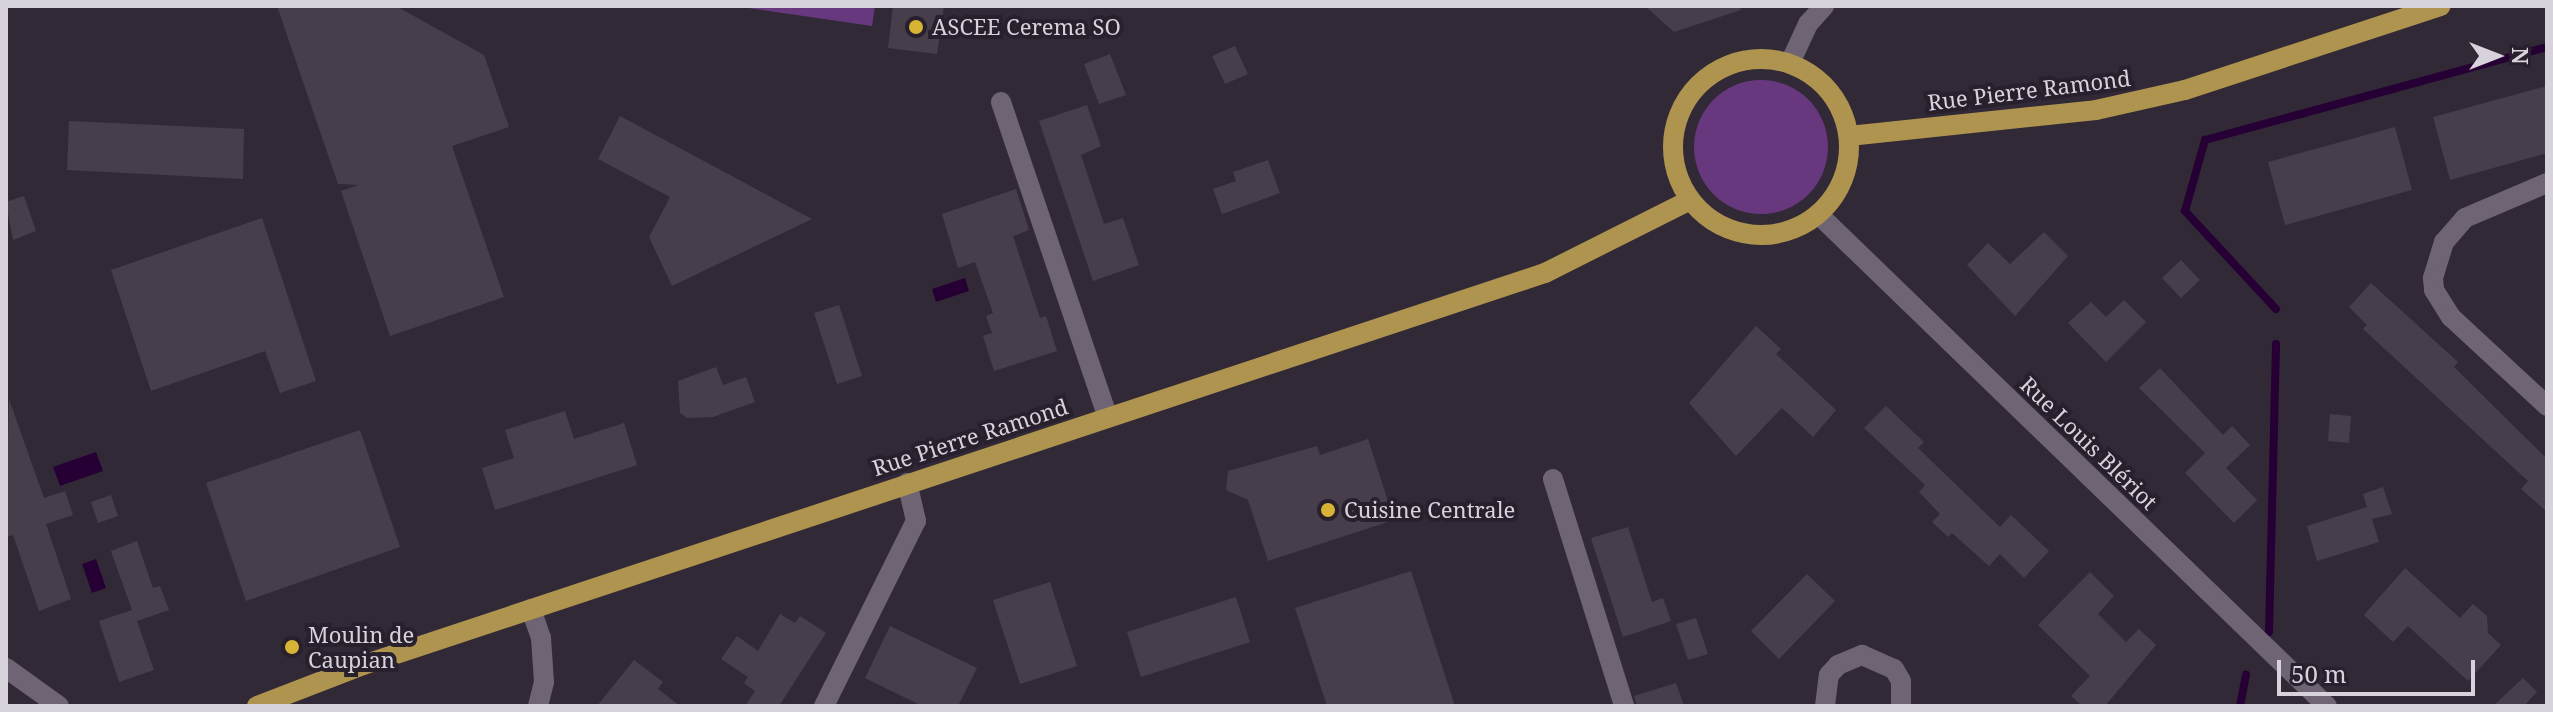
<!DOCTYPE html>
<meta charset="utf-8">
<style>
body{margin:0}
#map{position:relative;width:2553px;height:712px;overflow:hidden;background:#322937;font-family:"Noto Serif",serif}
div>[style]{position:absolute}
[style*='--x']{left:calc(var(--x)*1px);top:calc(var(--y)*1px);width:calc(var(--w)*1px);rotate:calc(var(--a)*1deg)}
.green>*{inset:0;background:#67387e}
.round{border-radius:50%}
.water>*{inset:0;background:#260035}
.stream>*{height:8px;margin:-4px;padding:0 4px;transform-origin:4px;border-radius:4px;background:#260035}
.building>*{inset:0;background:#473e4c}
.minor>*{height:20px;margin:-10px;padding:0 10px;transform-origin:10px;border-radius:10px;background:#6e6473}
.major>*{height:20px;margin:-10px;padding:0 10px;transform-origin:10px;border-radius:10px;background:#ae944f}
.major>.ring{margin:-10px;padding:0;box-sizing:content-box;background:none;border:20px solid #ae944f;border-radius:50%}
.dots>*{width:22px;height:22px;translate:-50% -50%;box-sizing:border-box;border:4px solid #28202d;border-radius:50%}
span{translate:-50% -50%;white-space:nowrap;text-align:center;line-height:1.15;-webkit-text-stroke:8px #28202d;paint-order:stroke}
.poi-label{font-size:22px;color:#d7d2db}
.left{translate:0 -50%;text-align:left}
.street-label{font-size:22px;color:#d7d2db}
.frame{position:absolute;inset:0;border:8px solid #d7d2db;pointer-events:none}
.north{position:absolute;left:2457px;top:16px;width:80px;height:80px;-webkit-text-stroke:6px #28202d;paint-order:stroke;rotate:90deg;font-size:22px;font-weight:700;line-height:32px;text-align:center;color:#d7d2db}
.north::after{content:'';display:block;margin:auto;width:28px;height:36px;background:#d7d2db;clip-path:polygon(50% 0,100% 100%,50% 72%,0 100%)}
.scale{position:absolute;left:2277px;top:660px;width:198px;height:36px;box-sizing:border-box;border:4px solid #d7d2db;border-top:0;padding-left:10px;font-size:24px;line-height:28px;white-space:nowrap;color:#d7d2db;-webkit-text-stroke:6px #28202d;paint-order:stroke}
</style>
<div id="map">
<div class="green">
<div style="clip-path:polygon(735px 6px,875px 6px,872px 26px)"></div>
<div class="round" style="left:1694px;top:80px;width:134px;height:134px"></div>
</div>
<div class="water">
<div style="clip-path:polygon(965px 278px,969px 291px,936px 302px,932px 289px)"></div>
<div style="clip-path:polygon(96px 452px,103px 471px,60px 486px,53px 467px)"></div>
<div style="clip-path:polygon(96px 559px,106px 588px,92px 593px,82px 564px)"></div>
</div>
<div class="stream">
<div style="--x:2276;--y:309;--w:134;--a:-132.9"></div>
<div style="--x:2185;--y:211;--w:74;--a:-74.3"></div>
<div style="--x:2205;--y:140;--w:354;--a:-15.2"></div>
<div style="--x:2269;--y:632;--w:288;--a:-88.6"></div>
<div style="--x:2240;--y:706;--w:32;--a:-79"></div>
</div>
<div class="building">
<div style="clip-path:polygon(277px 6px,396px 6px,484px 55px,509px 127px,452px 146px,504px 297px,390px 336px,341px 191px,359px 185px,338px 184px)"></div>
<div style="clip-path:polygon(893px 6px,944px 6px,937px 54px,888px 48px)"></div>
<div style="clip-path:polygon(1645px 6px,1740px 6px,1741px 10px,1674px 32px)"></div>
<div style="clip-path:polygon(1235px 46px,1248px 74px,1225px 84px,1212px 56px)"></div>
<div style="clip-path:polygon(1110px 54px,1126px 95px,1099px 104px,1084px 64px)"></div>
<div style="clip-path:polygon(2547px 86px,2547px 153px,2450px 180px,2433px 117px)"></div>
<div style="clip-path:polygon(1087px 105px,1101px 146px,1081px 155px,1104px 224px,1123px 218px,1139px 265px,1093px 281px,1039px 121px)"></div>
<div style="clip-path:polygon(620px 116px,812px 219px,672px 286px,649px 237px,670px 197px,598px 159px)"></div>
<div style="clip-path:polygon(69px 121px,244px 129px,243px 179px,67px 170px)"></div>
<div style="clip-path:polygon(2395px 127px,2412px 190px,2285px 225px,2268px 162px)"></div>
<div style="clip-path:polygon(1268px 160px,1280px 193px,1222px 214px,1213px 189px,1236px 181px,1233px 172px)"></div>
<div style="clip-path:polygon(1016px 189px,1029px 230px,1013px 236px,1040px 318px,1046px 316px,1057px 351px,994px 371px,983px 336px,992px 333px,986px 316px,993px 313px,975px 262px,958px 268px,942px 214px)"></div>
<div style="clip-path:polygon(24px 196px,36px 231px,13px 240px,6px 202px)"></div>
<div style="clip-path:polygon(262px 218px,316px 381px,280px 393px,265px 351px,151px 391px,111px 270px)"></div>
<div style="clip-path:polygon(2044px 232px,2068px 256px,2015px 316px,1967px 265px,1988px 243px,2010px 264px)"></div>
<div style="clip-path:polygon(2181px 260px,2200px 280px,2181px 298px,2162px 278px)"></div>
<div style="clip-path:polygon(2371px 283px,2458px 362px,2454px 367px,2547px 459px,2547px 512px,2521px 489px,2528px 481px,2363px 329px,2367px 325px,2349px 307px)"></div>
<div style="clip-path:polygon(2124px 300px,2146px 322px,2106px 362px,2068px 323px,2091px 302px,2106px 317px)"></div>
<div style="clip-path:polygon(839px 305px,862px 376px,837px 384px,814px 313px)"></div>
<div style="clip-path:polygon(1756px 326px,1781px 349px,1776px 354px,1836px 410px,1813px 437px,1782px 408px,1736px 456px,1689px 403px)"></div>
<div style="clip-path:polygon(716px 367px,723px 385px,746px 377px,755px 402px,713px 417px,687px 418px,680px 413px,678px 381px)"></div>
<div style="clip-path:polygon(2160px 368px,2223px 435px,2232px 426px,2250px 445px,2226px 468px,2257px 500px,2234px 523px,2185px 473px,2205px 453px,2139px 388px)"></div>
<div style="clip-path:polygon(9px 399px,44px 498px,65px 491px,73px 515px,46px 524px,71px 599px,39px 611px,13px 535px,6px 537px)"></div>
<div style="clip-path:polygon(1886px 406px,1924px 442px,1918px 448px,2000px 527px,2011px 515px,2049px 551px,2024px 578px,2000px 554px,1989px 566px,1952px 533px,1948px 537px,1932px 522px,1940px 514px,1919px 492px,1925px 485px,1864px 428px)"></div>
<div style="clip-path:polygon(565px 411px,574px 439px,624px 423px,637px 465px,495px 510px,482px 468px,514px 458px,505px 430px)"></div>
<div style="clip-path:polygon(2330px 414px,2351px 416px,2349px 443px,2328px 441px)"></div>
<div style="clip-path:polygon(360px 430px,400px 547px,246px 601px,206px 483px)"></div>
<div style="clip-path:polygon(1368px 439px,1394px 520px,1268px 561px,1248px 500px,1226px 490px,1228px 471px,1317px 446px,1320px 455px)"></div>
<div style="clip-path:polygon(2383px 487px,2392px 514px,2372px 519px,2379px 542px,2317px 561px,2307px 526px,2367px 507px,2363px 494px)"></div>
<div style="clip-path:polygon(111px 495px,118px 516px,98px 523px,91px 502px)"></div>
<div style="clip-path:polygon(1628px 527px,1652px 602px,1663px 598px,1671px 621px,1623px 637px,1591px 538px)"></div>
<div style="clip-path:polygon(137px 541px,153px 588px,160px 586px,169px 610px,137px 621px,154px 670px,119px 682px,99px 621px,132px 610px,111px 551px)"></div>
<div style="clip-path:polygon(2405px 568px,2460px 618px,2473px 604px,2487px 616px,2488px 633px,2501px 645px,2468px 681px,2408px 626px,2393px 642px,2364px 615px)"></div>
<div style="clip-path:polygon(1411px 571px,1455px 706px,1327px 706px,1295px 608px)"></div>
<div style="clip-path:polygon(2090px 572px,2114px 596px,2098px 614px,2126px 642px,2139px 629px,2156px 645px,2105px 706px,2082px 706px,2071px 696px,2090px 676px,2038px 625px)"></div>
<div style="clip-path:polygon(1807px 574px,1835px 601px,1779px 659px,1751px 631px)"></div>
<div style="clip-path:polygon(1050px 582px,1077px 666px,1020px 684px,993px 600px)"></div>
<div style="clip-path:polygon(1236px 597px,1250px 642px,1141px 677px,1127px 632px)"></div>
<div style="clip-path:polygon(780px 614px,795px 623px,800px 616px,826px 633px,779px 706px,745px 706px,755px 691px,744px 683px,748px 677px,721px 659px,737px 636px,758px 651px)"></div>
<div style="clip-path:polygon(1696px 618px,1708px 654px,1688px 660px,1676px 624px)"></div>
<div style="clip-path:polygon(890px 626px,977px 668px,958px 706px,922px 706px,865px 678px)"></div>
<div style="clip-path:polygon(634px 660px,663px 682px,658px 689px,680px 706px,597px 706px)"></div>
<div style="clip-path:polygon(2523px 678px,2537px 692px,2524px 706px,2493px 706px)"></div>
<div style="clip-path:polygon(1676px 683px,1684px 706px,1637px 706px,1634px 696px)"></div>
</div>
<div class="minor">
<div style="--x:1790;--y:63;--w:43;--a:-65.2"></div>
<div style="--x:1808;--y:24;--w:24;--a:-48"></div>
<div style="--x:1001;--y:102;--w:331;--a:71.3"></div>
<div style="--x:2547;--y:183;--w:89;--a:156.9"></div>
<div style="--x:2465;--y:218;--w:32;--a:131"></div>
<div style="--x:2444;--y:242;--w:38;--a:107"></div>
<div style="--x:2433;--y:278;--w:12;--a:85"></div>
<div style="--x:2434;--y:290;--w:32;--a:58"></div>
<div style="--x:2451;--y:317;--w:131;--a:42.8"></div>
<div style="--x:1818;--y:214;--w:708;--a:44.03"></div>
<div style="--x:1553;--y:479;--w:238;--a:72.6"></div>
<div style="--x:531;--y:609;--w:31;--a:71"></div>
<div style="--x:541;--y:638;--w:44;--a:86.1"></div>
<div style="--x:544;--y:682;--w:25;--a:104"></div>
<div style="--x:6;--y:668;--w:65;--a:35.6"></div>
<div style="--x:824;--y:706;--w:207;--a:-63.6"></div>
<div style="--x:916;--y:521;--w:39;--a:-103"></div>
<div style="--x:1825;--y:706;--w:31;--a:-83"></div>
<div style="--x:1829;--y:675;--w:13;--a:-48"></div>
<div style="--x:1838;--y:665;--w:26;--a:-23"></div>
<div style="--x:1862;--y:655;--w:35;--a:24"></div>
<div style="--x:1894;--y:669;--w:14;--a:60"></div>
<div style="--x:1901;--y:681;--w:25;--a:90"></div>
</div>
<div class="major">
<div class="ring" style="left:1673px;top:59px;width:156px;height:156px"></div>
<div style="--x:1849;--y:136;--w:248;--a:-6"></div>
<div style="--x:2096;--y:110;--w:91;--a:-12.7"></div>
<div style="--x:2185;--y:90;--w:269;--a:-18.2"></div>
<div style="--x:257;--y:706;--w:114;--a:-21.1"></div>
<div style="--x:363;--y:665;--w:1245;--a:-18.35"></div>
<div style="--x:1545;--y:273;--w:162;--a:-26.7"></div>
</div>
<div class="dots">
<div style="left:916px;top:27px;background:#d8b434"></div>
<div style="left:1328px;top:510px;background:#d8b434"></div>
<div style="left:292px;top:647px;background:#d8b434"></div>
</div>
<div class="poi-label">
<span class="left" style="left:932px;top:27px">ASCEE Cerema SO</span>
<span class="left" style="left:1344px;top:510px">Cuisine Centrale</span>
<span class="left" style="left:308px;top:647px">Moulin de<br>Caupian</span>
</div>
<div class="street-label">
<span style="left:2029px;top:90px;rotate:-7deg">Rue Pierre Ramond</span>
<span style="left:970px;top:437px;rotate:-18deg">Rue Pierre Ramond</span>
<span style="left:2089px;top:443px;rotate:44deg">Rue Louis Blériot</span>
</div>
<div class="frame"></div>
<div class="north">N</div>
<div class="scale">50 m</div>
</div>
